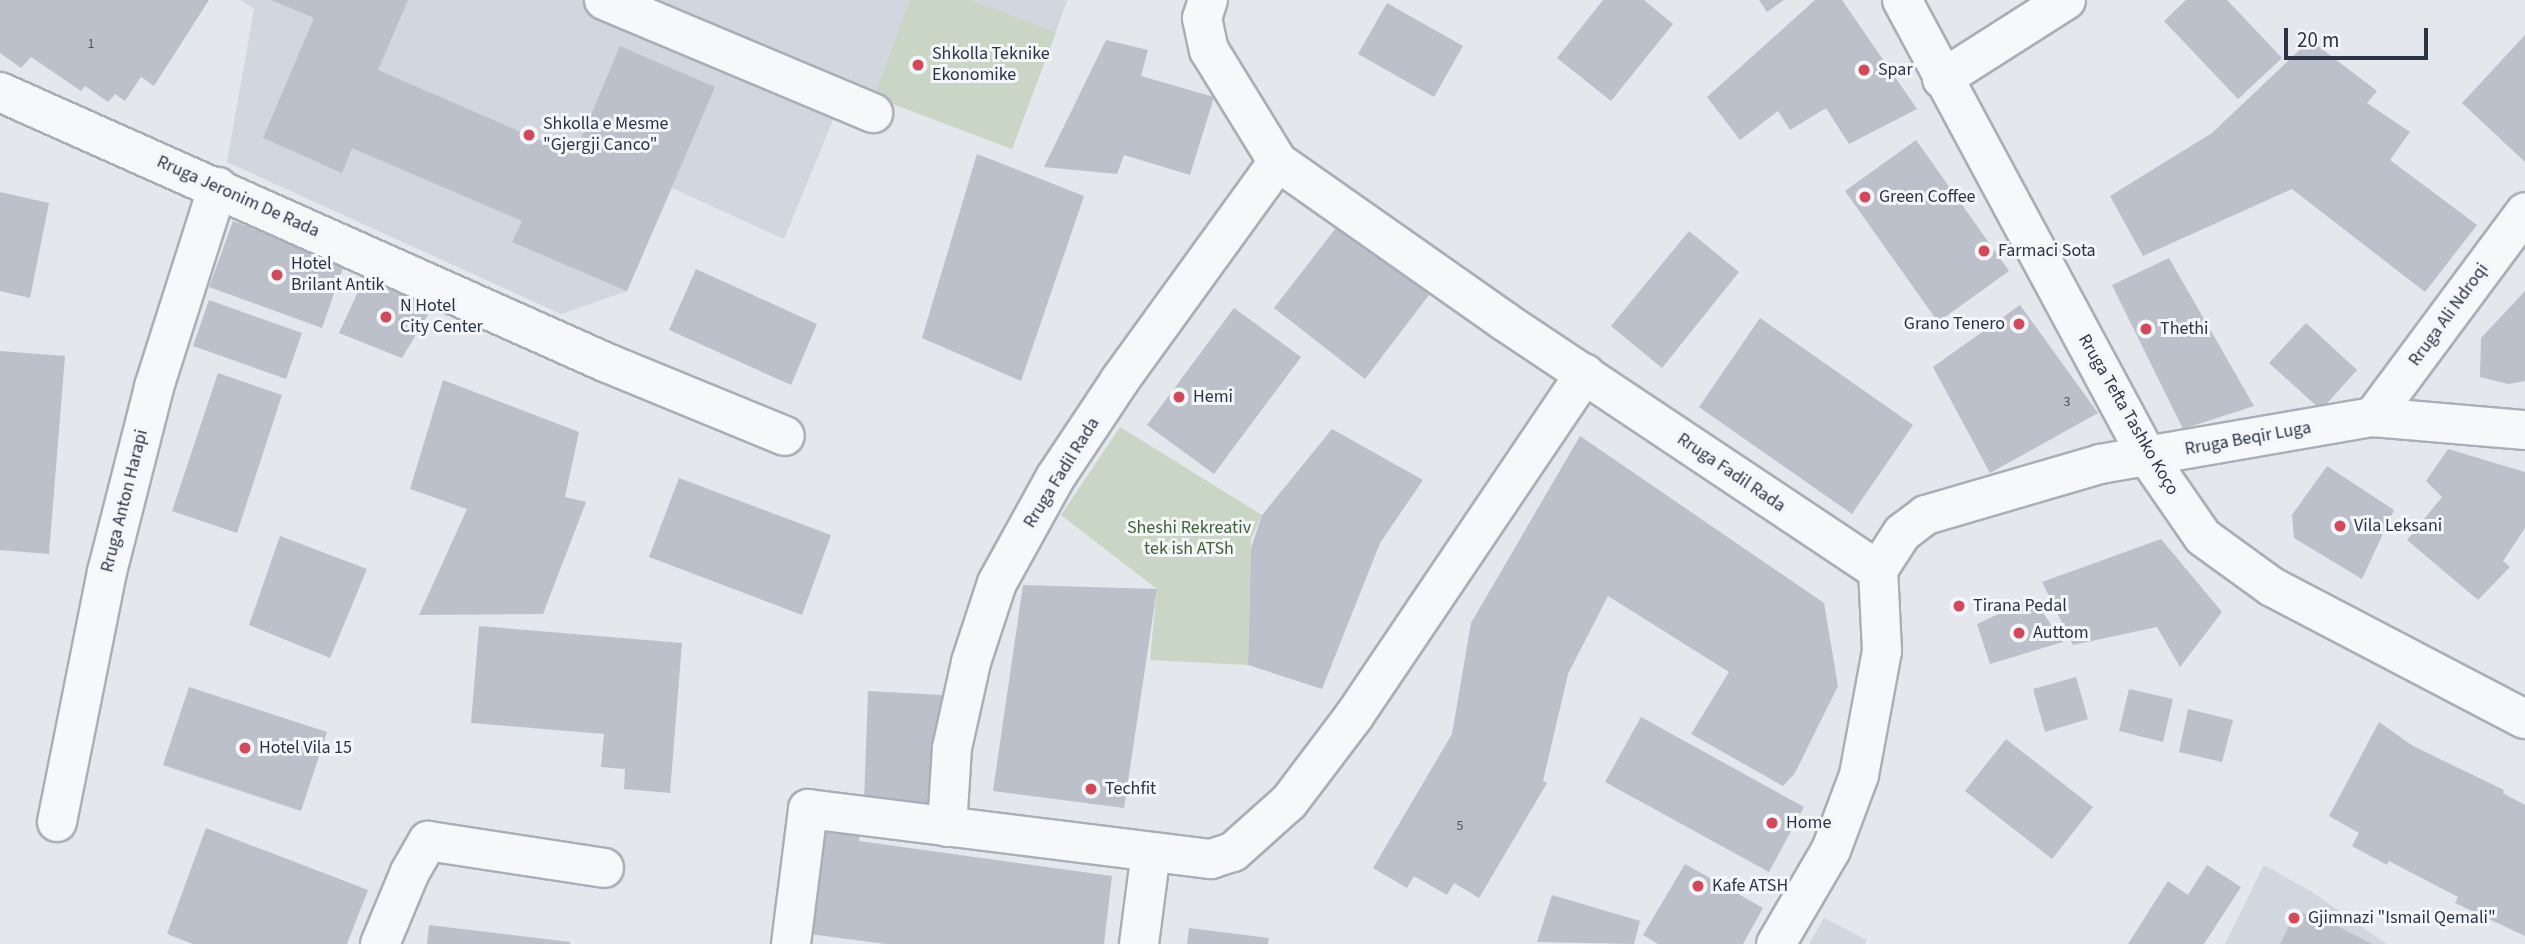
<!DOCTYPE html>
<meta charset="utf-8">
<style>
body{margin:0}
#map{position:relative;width:2525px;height:944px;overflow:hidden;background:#e4e7ec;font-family:"Source Sans 3",sans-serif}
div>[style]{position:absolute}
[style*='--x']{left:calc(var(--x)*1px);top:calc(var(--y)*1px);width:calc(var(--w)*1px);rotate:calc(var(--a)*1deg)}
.built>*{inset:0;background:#d2d6de}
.green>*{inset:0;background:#c9d6c5}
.building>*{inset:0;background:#bbc0ca}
.roads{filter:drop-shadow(2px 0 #a9aeb7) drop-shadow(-2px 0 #a9aeb7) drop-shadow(0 2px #a9aeb7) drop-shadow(0 -2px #a9aeb7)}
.minor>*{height:38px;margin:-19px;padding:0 19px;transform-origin:19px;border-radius:19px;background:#f7f8fa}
.dots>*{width:19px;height:19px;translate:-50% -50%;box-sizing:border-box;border:4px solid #f4f6f9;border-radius:50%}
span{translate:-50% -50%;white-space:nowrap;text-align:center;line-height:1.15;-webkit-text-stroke:6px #f4f6f9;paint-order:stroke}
.number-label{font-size:14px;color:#4f5766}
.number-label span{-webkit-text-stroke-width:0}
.poi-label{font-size:18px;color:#2b3445}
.left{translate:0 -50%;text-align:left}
.right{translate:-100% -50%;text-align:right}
.street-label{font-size:18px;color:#2b3445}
.park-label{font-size:18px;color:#3f6138}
.scale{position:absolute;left:2284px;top:28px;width:144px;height:32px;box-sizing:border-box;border:4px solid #2b3445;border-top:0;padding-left:9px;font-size:21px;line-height:24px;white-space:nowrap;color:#2b3445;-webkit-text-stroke:5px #f4f6f9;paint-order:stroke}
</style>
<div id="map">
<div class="built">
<div style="clip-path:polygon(240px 0,585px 0,838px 108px,784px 239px,672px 188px,627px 291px,561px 314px,227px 162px,254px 9px)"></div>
<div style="clip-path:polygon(631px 0,1066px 0,1067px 1px,1012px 149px)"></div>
<div style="clip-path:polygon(2264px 865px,2312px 892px,2387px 944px,2225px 944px)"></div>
<div style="clip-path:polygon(1824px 918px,1867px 940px,1865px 944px,1809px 944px)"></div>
</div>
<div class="green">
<div style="clip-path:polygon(910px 0,970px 0,1056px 32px,1012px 149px,874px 97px)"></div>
<div style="clip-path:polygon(1120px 427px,1262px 515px,1251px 539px,1248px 665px,1150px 660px,1157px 589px,1061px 515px)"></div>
</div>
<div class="building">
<div style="clip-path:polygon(0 0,209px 0,154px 86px,141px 77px,125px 101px,115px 94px,108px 102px,85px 86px,81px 91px,31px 57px,21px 68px,0 53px)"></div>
<div style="clip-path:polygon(271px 0,408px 0,378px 70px,574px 155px,620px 46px,715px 87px,627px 291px,512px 242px,522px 221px,352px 148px,342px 173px,263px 138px,314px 18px)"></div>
<div style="clip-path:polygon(1603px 0,1644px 0,1673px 24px,1611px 101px,1557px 58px)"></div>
<div style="clip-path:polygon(1759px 0,1784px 0,1767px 12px)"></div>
<div style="clip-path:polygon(1815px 0,1842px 0,1917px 109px,1849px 144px,1826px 108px,1790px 130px,1778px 111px,1740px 140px,1707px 97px)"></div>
<div style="clip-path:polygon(2186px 0,2227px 0,2282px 58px,2238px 99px,2164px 21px)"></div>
<div style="clip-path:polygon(1387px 3px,1463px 46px,1434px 97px,1358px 54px)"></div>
<div style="clip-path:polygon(2525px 35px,2525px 162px,2462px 103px)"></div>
<div style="clip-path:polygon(1106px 40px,1148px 50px,1141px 76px,1214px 97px,1190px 175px,1124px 155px,1117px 174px,1044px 167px)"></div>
<div style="clip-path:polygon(2310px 40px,2377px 91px,2367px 103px,2410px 132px,2390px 160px,2477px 225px,2425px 292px,2292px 189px,2143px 256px,2110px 196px,2212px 133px)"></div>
<div style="clip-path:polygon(1916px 140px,2009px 271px,1938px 322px,1845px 191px)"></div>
<div style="clip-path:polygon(977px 154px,1084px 196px,1021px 381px,922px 338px)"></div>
<div style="clip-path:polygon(0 192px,49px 203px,30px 298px,0 291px)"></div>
<div style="clip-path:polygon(233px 221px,345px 262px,322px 328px,209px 287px)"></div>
<div style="clip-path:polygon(1339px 224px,1429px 295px,1365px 379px,1274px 308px)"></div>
<div style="clip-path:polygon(1689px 231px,1739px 272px,1662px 368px,1611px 326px)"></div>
<div style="clip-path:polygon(2169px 258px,2254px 406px,2183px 429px,2112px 285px)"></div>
<div style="clip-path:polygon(696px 269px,817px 324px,791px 385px,669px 330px)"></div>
<div style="clip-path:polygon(367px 272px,436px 301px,402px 358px,339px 333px)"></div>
<div style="clip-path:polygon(2525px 291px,2525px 381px,2508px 384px,2480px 377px,2481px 338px)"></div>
<div style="clip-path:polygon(209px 300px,302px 333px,286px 379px,193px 346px)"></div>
<div style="clip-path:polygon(2020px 305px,2098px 413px,1990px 473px,1933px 367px)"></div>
<div style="clip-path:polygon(1234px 308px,1301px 357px,1214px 474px,1147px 425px)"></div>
<div style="clip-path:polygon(1760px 318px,1913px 425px,1852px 514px,1699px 407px)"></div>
<div style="clip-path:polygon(2306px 323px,2357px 370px,2321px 410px,2269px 363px)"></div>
<div style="clip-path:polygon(0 351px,65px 356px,49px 554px,0 550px)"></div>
<div style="clip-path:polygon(218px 373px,282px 395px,237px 533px,172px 511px)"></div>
<div style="clip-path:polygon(443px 380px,579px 432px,565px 497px,586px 502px,543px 614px,419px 615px,467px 509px,410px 489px)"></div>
<div style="clip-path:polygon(1332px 429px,1423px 480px,1380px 543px,1322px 689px,1248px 665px,1251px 548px,1262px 515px)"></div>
<div style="clip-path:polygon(1580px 436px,1824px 603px,1838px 686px,1795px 773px,1783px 786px,1691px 734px,1729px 672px,1608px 596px,1568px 674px,1543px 781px,1547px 783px,1479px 898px,1454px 883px,1447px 895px,1414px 876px,1407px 888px,1373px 868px,1452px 734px,1471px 623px)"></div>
<div style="clip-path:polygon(2448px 449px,2525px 472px,2525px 528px,2503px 561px,2510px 567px,2478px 600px,2407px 540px,2442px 497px,2426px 481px)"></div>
<div style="clip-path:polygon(2327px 466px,2394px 510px,2362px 579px,2294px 538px,2292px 515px)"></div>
<div style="clip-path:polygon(679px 478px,831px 535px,802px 615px,649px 557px)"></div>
<div style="clip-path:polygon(280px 536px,367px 569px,330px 658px,249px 625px)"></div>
<div style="clip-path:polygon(2161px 539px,2222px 612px,2180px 667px,2157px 627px,2073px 645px,2042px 582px)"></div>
<div style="clip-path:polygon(1023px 585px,1157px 589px,1124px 808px,993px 791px)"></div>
<div style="clip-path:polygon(2033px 598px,2063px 642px,1990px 664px,1977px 624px)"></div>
<div style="clip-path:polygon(479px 626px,682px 643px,670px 793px,624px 789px,625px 769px,601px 767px,604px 734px,471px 723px)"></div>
<div style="clip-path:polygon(2076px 677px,2088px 719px,2045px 732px,2033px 689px)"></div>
<div style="clip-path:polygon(189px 687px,327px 732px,301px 811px,163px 765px)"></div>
<div style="clip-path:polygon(2129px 689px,2173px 699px,2163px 742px,2119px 731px)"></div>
<div style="clip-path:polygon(868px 691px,943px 695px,937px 805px,864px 801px)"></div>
<div style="clip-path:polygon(2188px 709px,2233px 720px,2222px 762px,2179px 752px)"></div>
<div style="clip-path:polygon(1641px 717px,1804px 807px,1769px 872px,1605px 782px)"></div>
<div style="clip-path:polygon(2379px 722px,2413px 746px,2504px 790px,2503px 793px,2525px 805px,2525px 936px,2455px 903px,2458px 897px,2389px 861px,2387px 865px,2352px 846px,2359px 833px,2329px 816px)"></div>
<div style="clip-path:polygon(2006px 739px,2093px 807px,2052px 859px,1965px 791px)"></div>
<div style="clip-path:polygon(824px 817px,862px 821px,859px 841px,1112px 876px,1104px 944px,886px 944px,809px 934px)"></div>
<div style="clip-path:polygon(206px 828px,368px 890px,347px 944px,193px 944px,167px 934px)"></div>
<div style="clip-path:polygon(1685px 864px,1763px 908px,1743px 944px,1658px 944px,1643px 935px)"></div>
<div style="clip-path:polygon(2207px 865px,2241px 887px,2204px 944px,2128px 944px,2168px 881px,2188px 895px)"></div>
<div style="clip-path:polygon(1552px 895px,1640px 921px,1634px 944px,1537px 942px)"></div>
<div style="clip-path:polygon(2297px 910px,2329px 926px,2331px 923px,2372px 944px,2280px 944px)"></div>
<div style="clip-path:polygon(429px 925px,570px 942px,570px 944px,427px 944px)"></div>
<div style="clip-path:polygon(1189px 928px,1269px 938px,1268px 944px,1187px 944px)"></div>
</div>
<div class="roads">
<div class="minor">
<div style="--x:604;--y:0;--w:292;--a:22.8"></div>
<div style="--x:1208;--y:0;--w:19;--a:108"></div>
<div style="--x:1202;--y:18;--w:33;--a:78"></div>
<div style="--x:1209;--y:50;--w:132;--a:58.4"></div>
<div style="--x:1278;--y:162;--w:276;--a:35.1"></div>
<div style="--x:1504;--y:321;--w:449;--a:33.7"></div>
<div style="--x:1902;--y:0;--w:518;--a:61.75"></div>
<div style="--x:2147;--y:456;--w:98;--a:55.3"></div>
<div style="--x:2203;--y:537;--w:85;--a:35.9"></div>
<div style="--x:2272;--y:587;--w:285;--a:27.6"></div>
<div style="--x:1942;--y:79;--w:147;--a:-32.5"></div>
<div style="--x:0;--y:92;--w:665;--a:24.06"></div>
<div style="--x:607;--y:363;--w:192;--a:22.3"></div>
<div style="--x:2373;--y:417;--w:255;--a:-53.4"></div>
<div style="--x:1878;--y:570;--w:44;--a:-57"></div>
<div style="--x:1902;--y:533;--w:30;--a:-37"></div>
<div style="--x:1926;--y:515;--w:181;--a:-16.3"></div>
<div style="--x:2100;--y:464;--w:277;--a:-9.8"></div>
<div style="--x:2373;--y:417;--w:153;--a:4.9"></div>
<div style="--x:57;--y:822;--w:255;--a:-78.7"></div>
<div style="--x:107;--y:572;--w:191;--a:-75.7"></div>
<div style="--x:154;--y:387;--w:210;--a:-72.3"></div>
<div style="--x:947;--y:827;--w:79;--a:-86.4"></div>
<div style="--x:952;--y:748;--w:88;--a:-77.5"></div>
<div style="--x:971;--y:662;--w:83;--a:-71.8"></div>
<div style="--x:997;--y:583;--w:120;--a:-61.1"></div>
<div style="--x:1055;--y:478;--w:118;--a:-56.4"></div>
<div style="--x:1120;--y:380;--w:269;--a:-54.1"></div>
<div style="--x:380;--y:944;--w:78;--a:-67.4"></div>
<div style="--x:410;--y:872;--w:36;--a:-60"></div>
<div style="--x:428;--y:841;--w:178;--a:8.7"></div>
<div style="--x:791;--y:944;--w:136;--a:-82.8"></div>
<div style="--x:808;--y:809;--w:406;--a:7.1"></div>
<div style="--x:1211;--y:859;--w:23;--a:-18"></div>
<div style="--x:1233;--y:852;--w:75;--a:-41.8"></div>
<div style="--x:1289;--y:802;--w:108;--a:-52.9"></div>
<div style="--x:1354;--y:716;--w:413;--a:-56"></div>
<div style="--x:1139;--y:944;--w:93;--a:-82.6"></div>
<div style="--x:1776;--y:944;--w:109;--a:-59.7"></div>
<div style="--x:1831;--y:850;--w:80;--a:-69.5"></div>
<div style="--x:1859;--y:775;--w:126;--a:-79.5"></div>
<div style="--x:1882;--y:651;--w:81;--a:-92.8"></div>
</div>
</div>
<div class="dots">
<div style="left:918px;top:65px;background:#d1495b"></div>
<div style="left:1864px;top:70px;background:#d1495b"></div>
<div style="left:529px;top:135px;background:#d1495b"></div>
<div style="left:1865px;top:197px;background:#d1495b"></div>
<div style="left:1984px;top:251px;background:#d1495b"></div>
<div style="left:277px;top:275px;background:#d1495b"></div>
<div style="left:386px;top:317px;background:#d1495b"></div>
<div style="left:2019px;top:324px;background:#d1495b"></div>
<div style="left:2146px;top:329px;background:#d1495b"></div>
<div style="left:1179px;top:397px;background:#d1495b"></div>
<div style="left:2340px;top:526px;background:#d1495b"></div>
<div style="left:1959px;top:606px;background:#d1495b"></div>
<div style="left:2019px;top:633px;background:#d1495b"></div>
<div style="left:245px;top:748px;background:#d1495b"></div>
<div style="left:1091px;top:789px;background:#d1495b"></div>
<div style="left:1772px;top:823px;background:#d1495b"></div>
<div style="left:1698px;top:886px;background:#d1495b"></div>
<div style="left:2294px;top:918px;background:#d1495b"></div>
</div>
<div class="number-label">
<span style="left:91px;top:44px">1</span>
<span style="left:2067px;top:402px">3</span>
<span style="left:1460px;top:826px">5</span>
</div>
<div class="poi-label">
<span class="left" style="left:932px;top:65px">Shkolla Teknike<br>Ekonomike</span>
<span class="left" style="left:1878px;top:70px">Spar</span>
<span class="left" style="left:543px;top:135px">Shkolla e Mesme<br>"Gjergji Canco"</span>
<span class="left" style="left:1879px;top:197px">Green Coffee</span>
<span class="left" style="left:1998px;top:251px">Farmaci Sota</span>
<span class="left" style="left:291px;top:275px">Hotel<br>Brilant Antik</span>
<span class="left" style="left:400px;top:317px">N Hotel<br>City Center</span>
<span class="right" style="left:2005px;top:324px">Grano Tenero</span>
<span class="left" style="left:2160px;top:329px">Thethi</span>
<span class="left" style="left:1193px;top:397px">Hemi</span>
<span class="left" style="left:2354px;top:526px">Vila Leksani</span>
<span class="left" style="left:1973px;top:606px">Tirana Pedal</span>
<span class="left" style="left:2033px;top:633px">Auttom</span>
<span class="left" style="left:259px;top:748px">Hotel Vila 15</span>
<span class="left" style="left:1105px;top:789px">Techfit</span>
<span class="left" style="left:1786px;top:823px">Home</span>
<span class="left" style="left:1712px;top:886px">Kafe ATSH</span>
<span class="left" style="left:2308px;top:918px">Gjimnazi "Ismail Qemali"</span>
</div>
<div class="street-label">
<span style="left:238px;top:197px;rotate:24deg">Rruga Jeronim De Rada</span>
<span style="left:2449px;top:315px;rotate:-54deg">Rruga Ali Ndroqi</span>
<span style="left:2128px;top:415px;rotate:60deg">Rruga Tefta Tashko Koço</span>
<span style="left:2248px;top:439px;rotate:-10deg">Rruga Beqir Luga</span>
<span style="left:1062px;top:473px;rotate:-58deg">Rruga Fadil Rada</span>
<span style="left:1731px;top:473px;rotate:34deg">Rruga Fadil Rada</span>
<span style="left:125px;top:501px;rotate:-76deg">Rruga Anton Harapi</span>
</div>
<div class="park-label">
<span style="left:1189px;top:539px">Sheshi Rekreativ<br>tek ish ATSh</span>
</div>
<div class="scale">20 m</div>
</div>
